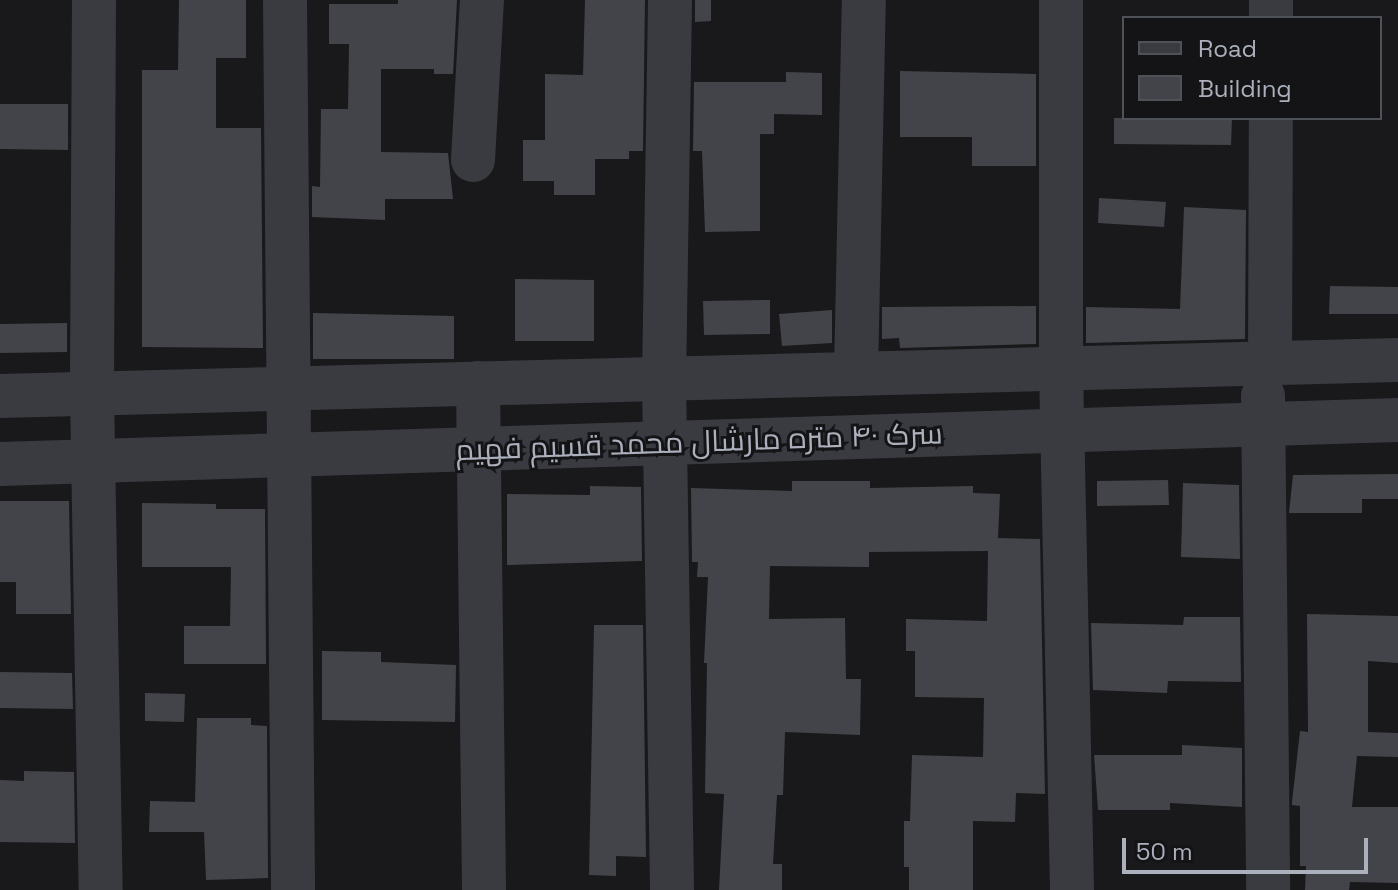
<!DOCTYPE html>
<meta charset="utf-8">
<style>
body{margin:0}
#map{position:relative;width:1398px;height:890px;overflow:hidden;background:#19191c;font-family:"Space Grotesk",Cairo,sans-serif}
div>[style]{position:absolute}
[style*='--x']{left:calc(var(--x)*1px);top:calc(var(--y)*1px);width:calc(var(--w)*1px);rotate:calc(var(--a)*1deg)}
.building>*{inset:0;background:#434449}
.minor>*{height:44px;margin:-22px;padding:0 22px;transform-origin:22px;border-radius:22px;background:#3a3b41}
span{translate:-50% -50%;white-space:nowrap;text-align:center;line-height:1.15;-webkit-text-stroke:6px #141417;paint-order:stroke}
.street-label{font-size:30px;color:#abb0bc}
.legend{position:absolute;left:1122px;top:16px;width:260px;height:104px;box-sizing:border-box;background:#141417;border:2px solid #505259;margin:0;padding:10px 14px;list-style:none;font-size:24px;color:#abb0bc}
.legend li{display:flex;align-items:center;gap:16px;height:40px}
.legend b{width:40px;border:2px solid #505259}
.scale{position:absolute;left:1122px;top:838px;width:246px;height:36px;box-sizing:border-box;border:4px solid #abb0bc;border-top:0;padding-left:10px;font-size:24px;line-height:28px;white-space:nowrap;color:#abb0bc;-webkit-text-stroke:6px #141417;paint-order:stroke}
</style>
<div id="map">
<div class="building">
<div style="clip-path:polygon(179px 0,246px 0,246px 58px,216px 58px,216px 128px,261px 128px,263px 348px,142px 347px,142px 70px,178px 70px)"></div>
<div style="clip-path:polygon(398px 0,457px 0,453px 74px,434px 74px,434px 69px,381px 69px,381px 152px,448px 153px,453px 199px,385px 199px,385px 220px,312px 217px,312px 186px,320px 187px,321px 109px,348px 109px,349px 44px,329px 44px,329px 4px,398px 4px)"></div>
<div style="clip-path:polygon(585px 0,645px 0,643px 151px,629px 151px,629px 159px,595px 159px,595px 195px,554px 195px,554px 181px,523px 181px,523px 140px,545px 140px,545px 74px,583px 75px)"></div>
<div style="clip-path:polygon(695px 0,711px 0,711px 21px,695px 22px)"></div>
<div style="clip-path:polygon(900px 71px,1036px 74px,1036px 166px,972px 166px,972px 137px,900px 137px)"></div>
<div style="clip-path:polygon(786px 72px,822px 73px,822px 115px,774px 114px,774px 134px,760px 134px,760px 231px,705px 232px,702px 151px,693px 151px,694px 82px,786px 82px)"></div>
<div style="clip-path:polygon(0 104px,68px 104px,68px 150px,0 149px)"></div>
<div style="clip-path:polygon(1114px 118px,1232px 118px,1231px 145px,1114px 144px)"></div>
<div style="clip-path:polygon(1099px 198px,1166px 202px,1164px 227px,1098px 223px)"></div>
<div style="clip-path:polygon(1184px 207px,1246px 210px,1245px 339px,1086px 343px,1086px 307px,1180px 309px)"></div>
<div style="clip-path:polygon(515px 279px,594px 280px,594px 341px,515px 341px)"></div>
<div style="clip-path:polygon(1330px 286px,1398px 287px,1398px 314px,1329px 314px)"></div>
<div style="clip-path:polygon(770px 300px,770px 334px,704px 335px,703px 301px)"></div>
<div style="clip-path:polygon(1036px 306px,1036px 344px,900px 348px,899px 338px,882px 339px,882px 307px)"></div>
<div style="clip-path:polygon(832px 310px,832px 343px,782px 346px,779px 314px)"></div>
<div style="clip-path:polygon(313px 313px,454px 316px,454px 359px,313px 359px)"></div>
<div style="clip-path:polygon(67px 323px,67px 352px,0 353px,0 324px)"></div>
<div style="clip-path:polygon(1398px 474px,1398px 499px,1362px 499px,1362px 513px,1289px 513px,1293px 475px)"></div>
<div style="clip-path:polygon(1168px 480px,1169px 505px,1097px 506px,1097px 481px)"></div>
<div style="clip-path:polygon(792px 481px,870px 481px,870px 488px,973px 486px,973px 493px,1000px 494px,998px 538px,1040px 539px,1045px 794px,1016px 793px,1015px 822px,973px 821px,973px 890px,909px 890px,909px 867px,904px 867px,904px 821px,910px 821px,912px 755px,983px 757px,984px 698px,915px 697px,915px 651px,906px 651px,906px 619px,987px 621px,988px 551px,869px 552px,869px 567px,770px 566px,769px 619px,845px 618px,846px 679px,861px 679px,860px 735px,785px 732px,783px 795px,777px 795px,773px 864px,782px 864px,782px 890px,719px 890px,724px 794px,705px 793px,707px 663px,704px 663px,708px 577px,697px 577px,698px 562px,692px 562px,691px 488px,792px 491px)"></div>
<div style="clip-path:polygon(1183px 483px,1239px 485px,1240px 559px,1181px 557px)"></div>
<div style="clip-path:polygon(590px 486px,641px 487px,642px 561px,507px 565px,507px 494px,590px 495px)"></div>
<div style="clip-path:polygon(0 501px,69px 501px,71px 614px,16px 614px,16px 582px,0 582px)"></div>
<div style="clip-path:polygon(142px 503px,216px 504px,216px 509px,265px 509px,266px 664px,184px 664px,184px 626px,230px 626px,231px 567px,142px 567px)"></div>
<div style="clip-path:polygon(1307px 614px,1398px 616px,1398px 663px,1368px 661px,1368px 732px,1398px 733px,1398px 757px,1357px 756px,1352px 807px,1398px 807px,1398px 883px,1350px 882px,1349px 890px,1305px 890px,1306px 866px,1300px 866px,1300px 806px,1292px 805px,1292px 802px,1300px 731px,1308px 732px)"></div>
<div style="clip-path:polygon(1184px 617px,1240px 617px,1241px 682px,1168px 681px,1167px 693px,1093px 690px,1091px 623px,1183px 625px)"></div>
<div style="clip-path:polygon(594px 625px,643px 625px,646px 857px,616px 856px,616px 876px,589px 875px)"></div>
<div style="clip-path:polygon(322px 651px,381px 652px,381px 662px,456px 665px,455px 722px,322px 720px)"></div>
<div style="clip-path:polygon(0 672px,72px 673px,73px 709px,0 708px)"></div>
<div style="clip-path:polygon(145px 693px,185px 694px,184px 722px,145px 721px)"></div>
<div style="clip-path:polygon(197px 718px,251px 718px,251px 725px,267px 726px,268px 878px,206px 880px,204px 832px,149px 832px,150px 801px,195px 802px)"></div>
<div style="clip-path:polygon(1182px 745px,1242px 748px,1242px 807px,1170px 803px,1170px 810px,1098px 810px,1094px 755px,1182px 755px)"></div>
<div style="clip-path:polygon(24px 771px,74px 772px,75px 843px,0 842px,0 780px,24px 781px)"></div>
</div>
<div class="minor">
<div style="--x:94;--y:0;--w:393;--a:90.3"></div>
<div style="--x:92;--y:393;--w:497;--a:89"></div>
<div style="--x:285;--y:0;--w:890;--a:89.48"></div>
<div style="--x:670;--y:0;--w:379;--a:90.9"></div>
<div style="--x:664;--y:379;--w:511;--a:89.1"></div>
<div style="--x:1061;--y:0;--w:369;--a:90"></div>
<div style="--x:1061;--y:369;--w:521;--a:88.79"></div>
<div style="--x:1271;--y:18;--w:18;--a:-90"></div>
<div style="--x:473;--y:160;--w:160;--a:-86.8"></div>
<div style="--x:1270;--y:363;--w:245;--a:-89.8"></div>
<div style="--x:856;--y:374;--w:374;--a:-88.8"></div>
<div style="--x:478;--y:383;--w:507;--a:89.32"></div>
<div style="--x:0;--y:396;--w:1398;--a:-1.48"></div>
<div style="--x:1263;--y:396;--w:494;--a:89.4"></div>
<div style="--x:0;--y:464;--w:1399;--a:-1.8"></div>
</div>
<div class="street-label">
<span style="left:699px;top:442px;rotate:-2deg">سرک ۴۰ متره مارشال محمد قسیم فهیم</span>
</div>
<ul class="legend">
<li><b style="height:10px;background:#3a3b41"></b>Road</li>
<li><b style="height:22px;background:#434449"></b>Building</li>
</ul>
<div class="scale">50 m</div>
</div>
